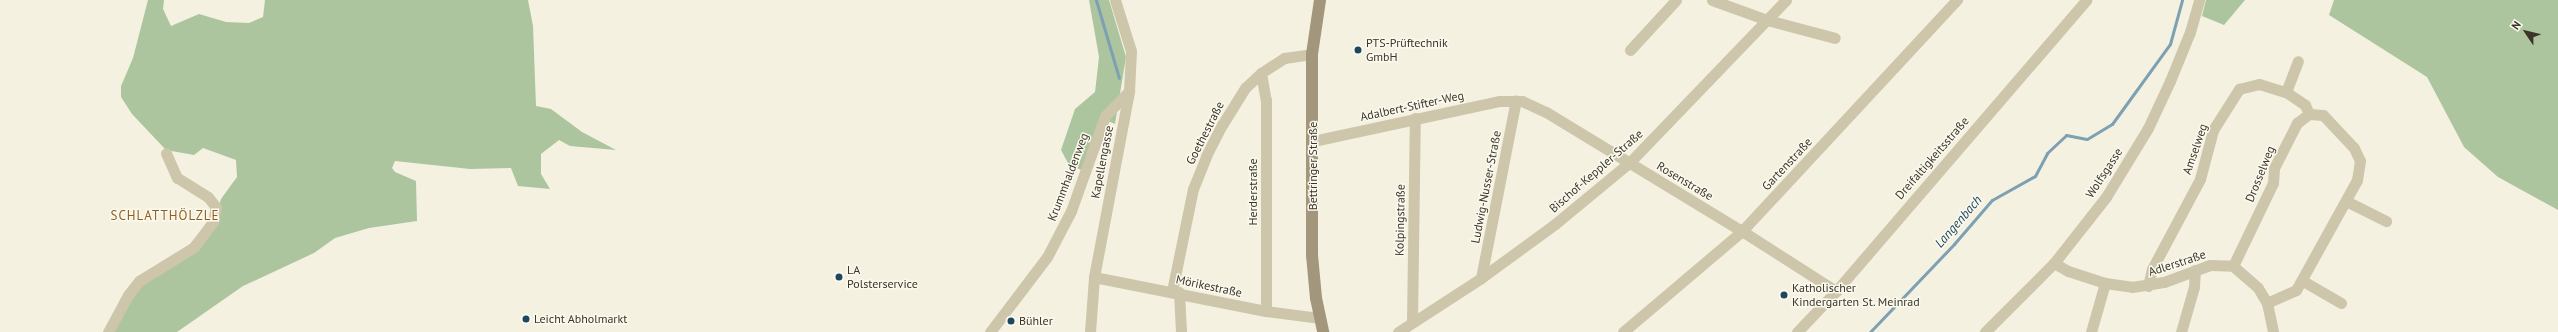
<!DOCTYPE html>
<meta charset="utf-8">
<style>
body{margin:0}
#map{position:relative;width:2558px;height:332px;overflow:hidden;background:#f4f1e0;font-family:"PT Sans",sans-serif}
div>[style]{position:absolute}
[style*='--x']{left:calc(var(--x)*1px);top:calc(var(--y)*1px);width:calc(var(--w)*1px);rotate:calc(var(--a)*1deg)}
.green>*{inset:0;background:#acc59e}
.stream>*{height:3px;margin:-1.5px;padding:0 1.5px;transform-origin:1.5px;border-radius:1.5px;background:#7da0b3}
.street>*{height:11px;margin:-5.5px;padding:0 5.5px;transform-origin:5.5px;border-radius:5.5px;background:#cec6ab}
.secondary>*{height:12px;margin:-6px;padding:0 6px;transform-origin:6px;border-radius:6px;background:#a2967c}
.dots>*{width:11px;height:11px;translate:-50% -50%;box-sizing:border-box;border:2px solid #fbf9ed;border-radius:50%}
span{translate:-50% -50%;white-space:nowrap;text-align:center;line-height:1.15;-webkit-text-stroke:3px #fbf9ed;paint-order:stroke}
.poi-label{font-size:12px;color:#3b352a}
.left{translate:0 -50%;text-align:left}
.street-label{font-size:12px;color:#3b352a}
.neighbourhood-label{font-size:13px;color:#8f5d1f;letter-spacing:1px}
.water-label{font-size:13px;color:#1d465f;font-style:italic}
.north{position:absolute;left:2506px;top:12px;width:40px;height:40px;-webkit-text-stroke:3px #fbf9ed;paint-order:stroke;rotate:305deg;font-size:11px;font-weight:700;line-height:16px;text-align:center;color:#3b352a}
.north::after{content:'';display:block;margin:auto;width:14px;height:18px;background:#3b352a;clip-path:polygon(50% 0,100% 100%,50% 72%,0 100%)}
</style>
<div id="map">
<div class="green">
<div style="clip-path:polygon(148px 0,164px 0,163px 9px,171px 26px,199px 14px,226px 22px,249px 23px,263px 17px,265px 0,528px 0,533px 26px,536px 106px,551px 109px,582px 132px,616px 150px,570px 146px,559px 140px,541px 154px,541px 174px,550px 189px,518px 186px,511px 168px,470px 169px,395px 161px,392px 168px,395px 172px,416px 181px,417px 221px,369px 228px,335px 238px,314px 253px,243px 286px,177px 332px,113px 332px,137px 285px,173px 265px,218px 210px,221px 199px,237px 177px,236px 160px,203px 148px,194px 155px,166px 150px,132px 114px,121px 97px,121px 86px,133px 58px)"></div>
<div style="clip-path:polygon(1089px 0,1109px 0,1126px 57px,1115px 124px,1101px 118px,1084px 171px,1069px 165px,1061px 150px,1075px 109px,1095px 92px,1099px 57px)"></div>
<div style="clip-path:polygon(2206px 0,2245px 0,2224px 25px,2202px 16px)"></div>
<div style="clip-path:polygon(2334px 0,2558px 0,2558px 210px,2498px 177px,2464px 147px,2427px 77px,2329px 15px)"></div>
</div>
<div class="stream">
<div style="--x:1096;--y:0;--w:81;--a:73.6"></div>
<div style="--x:1870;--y:332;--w:122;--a:-46.3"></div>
<div style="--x:1954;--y:244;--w:58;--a:-49.2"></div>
<div style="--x:1992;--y:200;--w:49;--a:-29.2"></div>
<div style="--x:2035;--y:176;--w:26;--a:-62"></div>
<div style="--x:2047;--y:153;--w:26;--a:-43"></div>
<div style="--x:2066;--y:135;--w:21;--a:11"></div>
<div style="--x:2087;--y:139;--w:29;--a:-31"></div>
<div style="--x:2112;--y:124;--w:99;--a:-54.1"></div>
<div style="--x:2170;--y:44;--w:46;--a:-74.7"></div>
</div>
<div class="street">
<div style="--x:1712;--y:0;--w:59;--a:20"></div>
<div style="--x:1767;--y:20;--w:70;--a:14.8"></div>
<div style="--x:1630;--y:50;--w:68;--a:-47.4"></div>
<div style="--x:1261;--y:73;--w:27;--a:80"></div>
<div style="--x:1266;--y:100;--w:211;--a:90"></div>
<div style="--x:2286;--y:92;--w:33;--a:-69"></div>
<div style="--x:1313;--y:141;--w:190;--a:-12.1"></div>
<div style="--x:1499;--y:101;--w:23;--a:0"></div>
<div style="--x:1522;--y:101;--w:26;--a:25"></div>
<div style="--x:1546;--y:112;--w:229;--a:31.3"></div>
<div style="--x:1742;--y:231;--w:112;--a:32.6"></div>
<div style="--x:2346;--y:201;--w:45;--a:26.6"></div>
<div style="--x:2054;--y:263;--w:16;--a:30"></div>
<div style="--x:2068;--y:271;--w:39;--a:18"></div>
<div style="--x:2105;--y:283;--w:27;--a:8"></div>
<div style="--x:2132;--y:287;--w:32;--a:-9"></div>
<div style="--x:2164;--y:282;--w:49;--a:-20.3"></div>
<div style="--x:2210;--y:265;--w:23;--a:2"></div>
<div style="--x:2233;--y:266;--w:33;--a:41"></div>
<div style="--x:2258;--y:288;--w:17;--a:59"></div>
<div style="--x:2267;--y:303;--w:30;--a:78"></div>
<div style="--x:2233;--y:266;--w:92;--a:-64.3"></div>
<div style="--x:2273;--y:183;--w:15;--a:-86"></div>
<div style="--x:2274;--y:168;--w:51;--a:-62.9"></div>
<div style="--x:2297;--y:123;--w:15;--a:-37"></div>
<div style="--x:2309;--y:114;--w:14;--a:4"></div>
<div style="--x:2323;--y:115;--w:45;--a:46.8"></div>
<div style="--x:2354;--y:148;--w:14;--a:65"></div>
<div style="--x:2360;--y:161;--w:19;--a:99"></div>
<div style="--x:2357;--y:180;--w:126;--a:119"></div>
<div style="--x:2296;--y:290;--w:32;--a:156"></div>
<div style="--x:1094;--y:277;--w:175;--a:11.2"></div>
<div style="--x:1266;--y:311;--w:53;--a:7.5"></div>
<div style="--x:1481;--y:278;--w:181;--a:-78.9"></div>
<div style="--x:2303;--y:281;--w:44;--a:30.1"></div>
<div style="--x:2148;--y:286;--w:17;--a:-77"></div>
<div style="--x:2152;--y:269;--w:102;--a:-61.9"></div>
<div style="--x:2200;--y:179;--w:51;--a:-75.1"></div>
<div style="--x:2213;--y:130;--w:49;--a:-57.6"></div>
<div style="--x:2239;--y:89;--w:21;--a:-14"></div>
<div style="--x:2259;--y:84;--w:28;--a:17"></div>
<div style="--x:2286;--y:92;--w:23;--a:34"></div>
<div style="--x:2305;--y:105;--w:10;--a:66"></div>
<div style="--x:1172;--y:291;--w:104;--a:-78.4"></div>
<div style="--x:1193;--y:189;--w:35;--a:-68"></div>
<div style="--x:1206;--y:156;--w:35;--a:-63"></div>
<div style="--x:1222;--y:125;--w:44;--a:-58.1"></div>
<div style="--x:1245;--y:88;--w:22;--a:-43"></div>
<div style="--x:1261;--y:73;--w:27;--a:-33"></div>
<div style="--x:1284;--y:58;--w:28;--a:-8"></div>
<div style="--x:1179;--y:292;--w:40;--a:87.1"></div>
<div style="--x:1412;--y:322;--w:204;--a:-89.2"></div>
<div style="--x:108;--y:332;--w:42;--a:-61.6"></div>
<div style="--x:128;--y:295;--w:18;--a:-52"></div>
<div style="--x:139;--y:281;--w:65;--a:-31.7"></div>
<div style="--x:194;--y:247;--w:31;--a:-53"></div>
<div style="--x:213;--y:222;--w:15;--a:-79"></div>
<div style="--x:216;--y:207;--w:13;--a:-129"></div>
<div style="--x:208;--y:197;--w:36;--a:-148"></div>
<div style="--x:177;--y:178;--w:27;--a:-114"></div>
<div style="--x:990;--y:332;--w:94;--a:-52.8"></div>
<div style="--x:1047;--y:257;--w:52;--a:-62.4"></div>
<div style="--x:1071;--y:211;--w:101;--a:-70.3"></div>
<div style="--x:1105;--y:116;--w:35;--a:-46"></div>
<div style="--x:1090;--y:332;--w:55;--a:-85.8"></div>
<div style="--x:1094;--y:277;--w:189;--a:-79.3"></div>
<div style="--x:1129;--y:91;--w:40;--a:-87.1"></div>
<div style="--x:1131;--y:51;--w:53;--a:-107.4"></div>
<div style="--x:1398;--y:332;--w:99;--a:-33"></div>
<div style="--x:1481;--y:278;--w:92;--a:-36.1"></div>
<div style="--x:1555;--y:224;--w:97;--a:-39.6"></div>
<div style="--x:1630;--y:162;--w:225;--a:-46.1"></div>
<div style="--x:1623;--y:332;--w:156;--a:-40.3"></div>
<div style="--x:1742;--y:231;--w:316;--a:-47.1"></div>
<div style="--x:1797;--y:332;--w:57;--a:-46.4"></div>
<div style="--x:1836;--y:291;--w:384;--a:-49.3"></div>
<div style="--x:1985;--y:332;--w:98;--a:-45"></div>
<div style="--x:2054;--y:263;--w:84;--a:-51.8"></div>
<div style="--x:2106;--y:197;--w:81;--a:-58.7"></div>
<div style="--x:2148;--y:128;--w:52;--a:-64.9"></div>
<div style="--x:2170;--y:81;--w:53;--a:-67.8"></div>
<div style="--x:2190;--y:32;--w:33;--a:-74"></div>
<div style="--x:2091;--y:332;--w:51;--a:-74.1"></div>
<div style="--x:2181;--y:332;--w:47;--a:-73.9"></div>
<div style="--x:2194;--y:287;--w:17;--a:-87"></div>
</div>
<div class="secondary">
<div style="--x:1320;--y:0;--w:55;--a:98.4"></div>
<div style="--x:1312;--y:54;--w:201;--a:90"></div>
<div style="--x:1312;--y:255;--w:43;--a:84.7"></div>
<div style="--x:1316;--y:298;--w:35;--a:78"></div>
</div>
<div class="dots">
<div style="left:1358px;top:50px;background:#1d465f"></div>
<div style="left:839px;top:277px;background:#1d465f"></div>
<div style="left:1784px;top:295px;background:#1d465f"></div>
<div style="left:526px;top:319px;background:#1d465f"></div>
<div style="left:1011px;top:321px;background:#1d465f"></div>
</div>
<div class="poi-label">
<span class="left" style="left:1366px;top:50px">PTS-Prüftechnik<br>GmbH</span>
<span class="left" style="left:847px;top:277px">LA<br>Polsterservice</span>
<span class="left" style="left:1792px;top:295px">Katholischer<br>Kindergarten St. Meinrad</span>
<span class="left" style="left:534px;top:319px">Leicht Abholmarkt</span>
<span class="left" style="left:1019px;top:321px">Bühler</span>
</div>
<div class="street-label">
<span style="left:1412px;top:106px;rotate:-12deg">Adalbert-Stifter-Weg</span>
<span style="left:1205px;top:133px;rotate:-63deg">Goethestraße</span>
<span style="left:2195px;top:149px;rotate:-71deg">Amselweg</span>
<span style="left:1932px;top:158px;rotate:-49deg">Dreifaltigkeitsstraße</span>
<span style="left:1102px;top:162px;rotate:-79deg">Kapellengasse</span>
<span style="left:1787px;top:164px;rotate:-47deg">Gartenstraße</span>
<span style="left:1313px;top:166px;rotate:-90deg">Bettringer Straße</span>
<span style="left:1596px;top:171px;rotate:-41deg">Bischof-Keppler-Straße</span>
<span style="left:2104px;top:173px;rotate:-57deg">Wolfsgasse</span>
<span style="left:2260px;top:174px;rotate:-68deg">Drosselweg</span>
<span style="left:1068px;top:177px;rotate:-69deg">Krummhaldenweg</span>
<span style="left:1685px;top:181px;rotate:31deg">Rosenstraße</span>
<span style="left:1486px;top:187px;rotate:-79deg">Ludwig-Nusser-Straße</span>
<span style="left:1253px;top:192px;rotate:-90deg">Herderstraße</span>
<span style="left:1400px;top:220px;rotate:-89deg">Kolpingstraße</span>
<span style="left:2177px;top:263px;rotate:-18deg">Adlerstraße</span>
<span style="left:1209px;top:286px;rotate:12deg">Mörikestraße</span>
</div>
<div class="neighbourhood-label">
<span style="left:165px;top:216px">SCHLATTHÖLZLE</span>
</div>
<div class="water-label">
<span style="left:1959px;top:222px;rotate:-49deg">Langenbach</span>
</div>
<div class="north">N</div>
</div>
